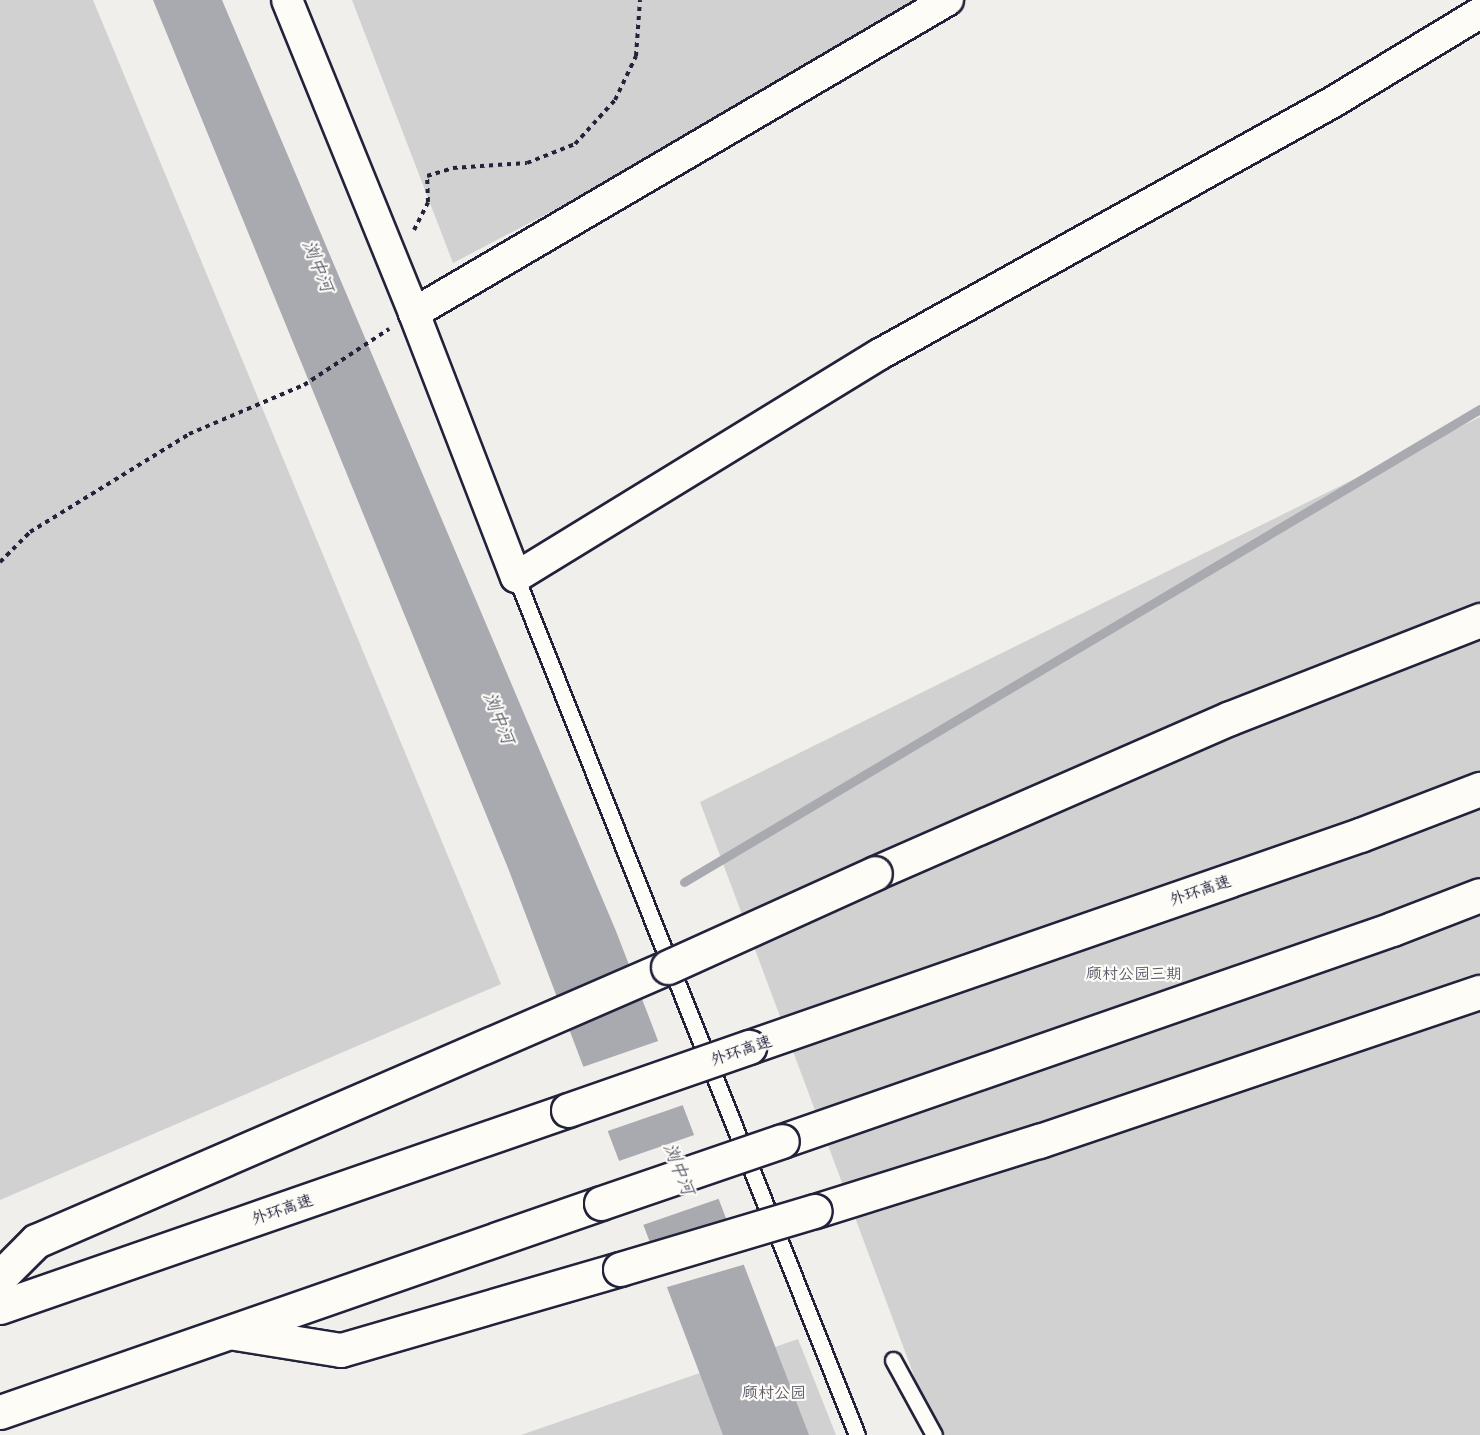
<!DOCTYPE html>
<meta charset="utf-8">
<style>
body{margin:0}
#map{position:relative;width:1480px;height:1435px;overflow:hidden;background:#f0efec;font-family:Delius,"LXGW WenKai TC",sans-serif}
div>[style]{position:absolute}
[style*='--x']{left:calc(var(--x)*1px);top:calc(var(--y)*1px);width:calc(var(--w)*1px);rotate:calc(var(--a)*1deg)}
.green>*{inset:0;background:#d2d1d1}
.water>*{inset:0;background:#a9a9b0}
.pier>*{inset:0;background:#f0efec}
.stream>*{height:9px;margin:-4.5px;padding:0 4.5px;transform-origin:4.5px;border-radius:4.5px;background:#a9a9b0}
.path>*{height:4px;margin-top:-2px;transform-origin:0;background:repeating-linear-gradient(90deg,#22223b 0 4.5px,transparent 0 9px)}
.roads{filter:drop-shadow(2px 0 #22223b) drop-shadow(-2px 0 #22223b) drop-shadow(0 2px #22223b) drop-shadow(0 -2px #22223b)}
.service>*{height:15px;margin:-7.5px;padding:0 7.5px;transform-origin:7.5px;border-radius:7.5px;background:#fdfcf7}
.minor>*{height:30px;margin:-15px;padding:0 15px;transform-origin:15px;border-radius:15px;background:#fdfcf7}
.motorway>*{height:33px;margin:-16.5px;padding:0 16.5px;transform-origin:16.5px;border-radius:16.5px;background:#fdfcf7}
.bridges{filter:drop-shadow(2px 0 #22223b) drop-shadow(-2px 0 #22223b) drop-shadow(0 2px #22223b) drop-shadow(0 -2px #22223b)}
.motorway-bridge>*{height:33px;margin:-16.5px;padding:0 16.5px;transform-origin:16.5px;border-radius:16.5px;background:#fdfcf7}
span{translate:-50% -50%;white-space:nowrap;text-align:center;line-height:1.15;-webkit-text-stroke:4.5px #fdfcf7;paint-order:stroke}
.street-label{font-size:16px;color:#22223b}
.park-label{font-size:16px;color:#575768}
.water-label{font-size:18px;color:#58586a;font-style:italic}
</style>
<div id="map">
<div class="green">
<div style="clip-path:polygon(0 0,93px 0,501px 984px,0 1200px)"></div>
<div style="clip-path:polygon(352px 0,954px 0,453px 263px)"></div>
<div style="clip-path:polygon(1480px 417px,1480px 1435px,933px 1435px,913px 1373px,700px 802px)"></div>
<div style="clip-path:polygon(798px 1339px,836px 1435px,521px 1435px)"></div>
</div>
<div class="water">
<div style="clip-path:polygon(153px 0,222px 0,616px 931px,809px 1435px,723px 1435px,508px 868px)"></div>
</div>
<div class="pier">
<div style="clip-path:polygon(661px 1040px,686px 1104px,605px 1132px,580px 1068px)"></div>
<div style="clip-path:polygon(697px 1134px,721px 1198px,640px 1226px,616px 1162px)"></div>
<div style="clip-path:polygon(729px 1218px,746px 1264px,664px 1288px,647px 1243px)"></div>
</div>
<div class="stream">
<div style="--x:684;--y:882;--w:926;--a:-30.72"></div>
</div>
<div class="path">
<div style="--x:414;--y:230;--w:31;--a:-63"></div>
<div style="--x:428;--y:202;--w:26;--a:-92"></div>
<div style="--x:427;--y:176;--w:27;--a:-17"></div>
<div style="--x:453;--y:168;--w:74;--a:-3.9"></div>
<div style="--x:527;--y:163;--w:52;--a:-21.6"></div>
<div style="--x:575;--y:144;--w:59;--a:-47.7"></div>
<div style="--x:615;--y:100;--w:49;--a:-64.5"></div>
<div style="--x:636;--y:56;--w:56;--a:-85.9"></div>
<div style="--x:0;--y:562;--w:42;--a:-45"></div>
<div style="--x:30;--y:532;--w:187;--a:-31.6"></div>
<div style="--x:189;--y:434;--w:125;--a:-23.1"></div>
<div style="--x:304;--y:385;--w:102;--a:-33.4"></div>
</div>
<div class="roads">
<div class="service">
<div style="--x:516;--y:577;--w:923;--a:68.33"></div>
<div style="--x:893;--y:1360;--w:85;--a:61.3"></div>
</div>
<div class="minor">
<div style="--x:287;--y:0;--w:338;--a:67.9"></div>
<div style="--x:414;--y:313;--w:283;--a:68.9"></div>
<div style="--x:516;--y:577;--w:427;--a:-31.5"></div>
<div style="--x:880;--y:354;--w:518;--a:-29.09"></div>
<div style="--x:1333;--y:102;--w:172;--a:-31.2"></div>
<div style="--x:414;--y:313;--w:619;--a:-30.38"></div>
</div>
<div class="motorway">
<div style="--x:875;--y:873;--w:387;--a:-23.6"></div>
<div style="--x:1230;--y:718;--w:269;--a:-21.4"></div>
<div style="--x:749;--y:1047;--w:647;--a:-19.14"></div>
<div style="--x:1360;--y:835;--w:129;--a:-21"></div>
<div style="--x:782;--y:1141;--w:646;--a:-19.16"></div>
<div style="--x:1392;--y:929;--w:94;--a:-21.1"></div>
<div style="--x:815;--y:1211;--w:235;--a:-17.4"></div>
<div style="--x:1039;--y:1141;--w:465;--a:-18.7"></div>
<div style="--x:0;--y:1277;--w:51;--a:-45"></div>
<div style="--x:36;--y:1241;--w:689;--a:-23.44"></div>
<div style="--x:0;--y:1307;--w:601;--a:-19.13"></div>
<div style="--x:235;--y:1333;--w:107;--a:9.1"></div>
<div style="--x:341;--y:1350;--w:291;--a:-16.2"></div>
<div style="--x:0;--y:1412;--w:636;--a:-19.18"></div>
</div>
</div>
<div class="bridges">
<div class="motorway-bridge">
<div style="--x:668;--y:967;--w:227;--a:-24.4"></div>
<div style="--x:568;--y:1110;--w:192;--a:-19.2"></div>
<div style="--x:601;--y:1203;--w:191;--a:-18.9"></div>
<div style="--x:620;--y:1269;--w:203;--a:-16.6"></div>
</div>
</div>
<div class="street-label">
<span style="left:1200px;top:890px;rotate:-19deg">外环高速</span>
<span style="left:741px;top:1050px;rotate:-19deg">外环高速</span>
<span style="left:282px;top:1209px;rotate:-19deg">外环高速</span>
</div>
<div class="park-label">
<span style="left:1134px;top:973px">顾村公园三期</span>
<span style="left:774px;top:1392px">顾村公园</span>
</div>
<div class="water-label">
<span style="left:318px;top:266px;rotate:68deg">浏中河</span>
<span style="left:499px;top:718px;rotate:68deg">浏中河</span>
<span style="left:679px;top:1169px;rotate:68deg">浏中河</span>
</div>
</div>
